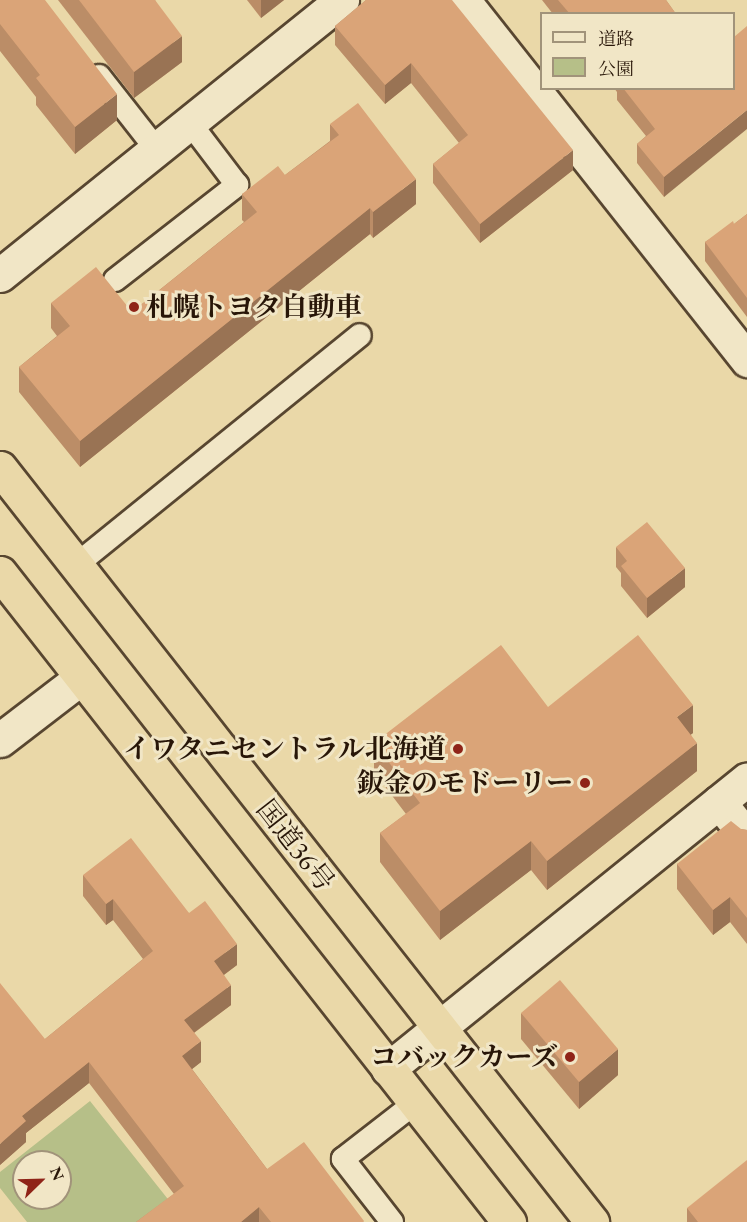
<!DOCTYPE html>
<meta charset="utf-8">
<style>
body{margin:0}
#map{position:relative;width:747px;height:1222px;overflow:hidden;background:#ead8a8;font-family:"EB Garamond","Noto Serif JP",serif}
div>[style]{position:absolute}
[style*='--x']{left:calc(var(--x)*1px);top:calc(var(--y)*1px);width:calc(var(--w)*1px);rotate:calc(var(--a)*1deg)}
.green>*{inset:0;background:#b6bf88}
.roads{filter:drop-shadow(2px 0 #584630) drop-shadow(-2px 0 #584630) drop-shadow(0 2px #584630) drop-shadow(0 -2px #584630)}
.lane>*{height:22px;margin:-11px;padding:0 11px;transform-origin:11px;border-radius:11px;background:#f1e6c6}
.street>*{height:33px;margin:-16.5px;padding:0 16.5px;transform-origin:16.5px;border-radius:16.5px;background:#f1e6c6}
.highway>*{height:33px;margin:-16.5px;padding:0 16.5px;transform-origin:16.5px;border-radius:16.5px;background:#ead8a8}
.wall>*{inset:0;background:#bb8d67}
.shaded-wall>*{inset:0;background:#997354}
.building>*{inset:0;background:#daa478}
.dots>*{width:16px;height:16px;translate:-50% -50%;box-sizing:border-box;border:3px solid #f1e6c6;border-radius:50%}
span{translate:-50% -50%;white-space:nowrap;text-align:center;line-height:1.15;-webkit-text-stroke:6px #f1e6c6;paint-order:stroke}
.poi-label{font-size:27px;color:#281608;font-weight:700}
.left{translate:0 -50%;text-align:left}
.right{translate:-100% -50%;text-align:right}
.street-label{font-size:27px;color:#281608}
.legend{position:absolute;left:540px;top:12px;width:195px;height:78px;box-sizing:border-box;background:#f1e6c6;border:2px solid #a1937a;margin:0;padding:8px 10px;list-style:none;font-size:18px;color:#281608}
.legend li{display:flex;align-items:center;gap:12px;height:30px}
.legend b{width:30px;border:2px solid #a1937a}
.north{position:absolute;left:12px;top:1150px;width:60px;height:60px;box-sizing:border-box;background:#f1e6c6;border:2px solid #a1937a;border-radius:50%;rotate:67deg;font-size:16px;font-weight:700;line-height:24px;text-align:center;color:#281608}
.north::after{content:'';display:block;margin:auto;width:21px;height:27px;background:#8f2418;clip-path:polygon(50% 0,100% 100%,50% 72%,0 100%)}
</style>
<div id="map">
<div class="green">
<div style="clip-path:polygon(evenodd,90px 1101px,171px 1203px,148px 1222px,27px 1222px,0 1188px,0 1172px,90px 1101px,24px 1162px,60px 1162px,60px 1198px,24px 1198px,24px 1162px)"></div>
</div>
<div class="roads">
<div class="lane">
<div style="--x:99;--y:76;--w:94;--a:51.9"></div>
<div style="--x:115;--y:280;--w:155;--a:-37.9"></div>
<div style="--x:237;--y:185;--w:78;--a:-127.2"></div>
<div style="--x:76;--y:565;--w:365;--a:-39"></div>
<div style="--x:392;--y:1222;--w:80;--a:-127.9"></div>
<div style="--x:343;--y:1159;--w:91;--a:-37.9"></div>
</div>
<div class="street">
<div style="--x:463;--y:0;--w:459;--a:51.7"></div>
<div style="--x:0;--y:275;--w:439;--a:-38.8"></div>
<div style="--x:0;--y:740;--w:103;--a:-37.5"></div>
<div style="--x:719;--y:802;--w:45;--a:51.3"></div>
<div style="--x:388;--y:1069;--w:461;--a:-38.9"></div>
</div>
<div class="highway">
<div style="--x:0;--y:468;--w:959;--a:51.86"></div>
<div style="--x:0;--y:573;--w:825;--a:51.89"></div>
</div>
</div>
<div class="wall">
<div style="clip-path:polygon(0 0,117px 120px,75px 154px,36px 105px,36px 97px,0 51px)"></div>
<div style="clip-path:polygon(58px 0,155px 0,182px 62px,134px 98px)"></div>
<div style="clip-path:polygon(247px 0,284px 0,261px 18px)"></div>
<div style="clip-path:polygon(366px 0,573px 170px,480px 243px,433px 183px,433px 164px,459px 143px,411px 83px,385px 104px,335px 45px,335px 26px)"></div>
<div style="clip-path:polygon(542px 0,666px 0,676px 14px,553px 14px)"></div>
<div style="clip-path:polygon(614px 88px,734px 88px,664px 197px,637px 163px,637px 144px,646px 136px,617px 100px,617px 92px)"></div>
<div style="clip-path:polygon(330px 124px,416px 204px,373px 238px,370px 234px,80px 467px,19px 392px,19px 367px,57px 336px,51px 328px,51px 303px,132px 312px,244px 222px,242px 220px,242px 194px,285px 175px,330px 141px)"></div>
<div style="clip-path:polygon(747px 214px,747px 317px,705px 261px,705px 242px,734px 224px)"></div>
<div style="clip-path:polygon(616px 547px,685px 587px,647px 618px,621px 586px,621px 573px,616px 567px)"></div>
<div style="clip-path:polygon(548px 707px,693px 733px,691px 734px,697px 771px,547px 890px,531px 870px,440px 940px,380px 862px,380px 833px,406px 814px,374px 772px,374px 743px)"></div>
<div style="clip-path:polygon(741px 829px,747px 830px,747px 944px,730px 922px,713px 935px,677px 889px,677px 864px)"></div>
<div style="clip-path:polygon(83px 875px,189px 913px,237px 965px,224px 975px,231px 1005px,194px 1033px,201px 1062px,192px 1069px,267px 1169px,364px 1222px,136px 1222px,174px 1194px,89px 1083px,26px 1133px,26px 1142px,0 1165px,45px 1039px,143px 959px,113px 920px,106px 925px,83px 896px)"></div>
<div style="clip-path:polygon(521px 1013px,618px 1075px,579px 1109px,521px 1039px)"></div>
<div style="clip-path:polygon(687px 1208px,747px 1222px,687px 1222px)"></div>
</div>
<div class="shaded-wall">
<div style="clip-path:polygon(261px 0,284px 0,261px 18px)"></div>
<div style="clip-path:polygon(182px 36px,182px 62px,134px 98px,134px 72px)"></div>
<div style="clip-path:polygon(411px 63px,411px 83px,385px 104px,385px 85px)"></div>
<div style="clip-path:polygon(117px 94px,117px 120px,75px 154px,75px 127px)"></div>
<div style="clip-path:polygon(747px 110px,747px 129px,664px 197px,664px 177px)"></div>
<div style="clip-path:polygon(573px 150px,573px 170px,480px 243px,480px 224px)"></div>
<div style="clip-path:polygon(416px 179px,416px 204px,373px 238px,373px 212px)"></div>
<div style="clip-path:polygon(370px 208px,370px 234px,80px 467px,80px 441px)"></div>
<div style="clip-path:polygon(685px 568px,685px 587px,647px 618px,647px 598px)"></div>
<div style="clip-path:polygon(693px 705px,693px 733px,677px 745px,677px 717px)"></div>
<div style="clip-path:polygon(697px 743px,697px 771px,547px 890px,547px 861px)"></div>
<div style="clip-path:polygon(531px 841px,531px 870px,440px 940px,440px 911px)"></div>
<div style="clip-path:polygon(730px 897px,730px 922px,713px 935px,713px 910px)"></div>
<div style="clip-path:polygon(113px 899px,113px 920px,106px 925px,106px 904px)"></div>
<div style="clip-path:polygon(237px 944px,237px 965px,214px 982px,214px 961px)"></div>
<div style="clip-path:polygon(231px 985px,231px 1005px,184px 1040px,184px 1020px)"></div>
<div style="clip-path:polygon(201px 1041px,201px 1062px,182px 1077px,182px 1056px)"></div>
<div style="clip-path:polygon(618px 1049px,618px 1075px,579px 1109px,579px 1082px)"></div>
<div style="clip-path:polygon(89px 1062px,89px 1083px,26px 1133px,26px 1142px,0 1165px,0 1144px,22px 1116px)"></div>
<div style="clip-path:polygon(259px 1207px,259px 1222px,241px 1222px)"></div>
</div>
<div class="building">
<div style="clip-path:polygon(0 0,45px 0,117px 94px,75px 127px,36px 78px,40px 75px,0 24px)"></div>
<div style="clip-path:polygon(79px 0,155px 0,182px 36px,134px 72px)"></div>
<div style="clip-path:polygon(366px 0,452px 0,573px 150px,480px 224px,433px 164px,468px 135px,411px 63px,385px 85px,335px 26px)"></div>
<div style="clip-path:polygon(558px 0,666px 0,676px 14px,570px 14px)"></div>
<div style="clip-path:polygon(747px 26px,747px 110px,664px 177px,637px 144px,655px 129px,623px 88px,734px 88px,734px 37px)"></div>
<div style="clip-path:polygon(358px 103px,416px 179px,373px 212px,370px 208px,80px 441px,19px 367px,70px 326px,51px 303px,96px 267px,132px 312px,257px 212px,242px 194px,278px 166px,285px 175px,339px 135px,330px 124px)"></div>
<div style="clip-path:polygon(747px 214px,747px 298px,705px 242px,733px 221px,734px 224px)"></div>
<div style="clip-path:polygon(647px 522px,685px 568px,647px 598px,621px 566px,627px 561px,616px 547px)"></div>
<div style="clip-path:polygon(638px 635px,693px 705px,677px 717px,697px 743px,547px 861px,531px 841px,440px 911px,380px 833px,420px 803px,374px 743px,501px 645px,548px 707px)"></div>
<div style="clip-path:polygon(731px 821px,741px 829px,747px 830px,747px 918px,730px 897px,713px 910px,677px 864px)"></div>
<div style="clip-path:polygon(131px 838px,189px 913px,205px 901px,237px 944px,214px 961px,231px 985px,184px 1020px,201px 1041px,182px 1056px,267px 1169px,304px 1142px,364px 1221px,363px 1222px,271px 1222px,259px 1207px,241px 1222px,136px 1222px,184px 1186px,89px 1062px,22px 1116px,26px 1121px,0 1144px,0 983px,45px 1039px,153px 951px,113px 899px,106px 904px,83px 875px)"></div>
<div style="clip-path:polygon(560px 980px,618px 1049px,579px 1082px,521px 1013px)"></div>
<div style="clip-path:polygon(747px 1160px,747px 1222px,698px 1222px,687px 1208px)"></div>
</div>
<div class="dots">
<div style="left:134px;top:307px;background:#8f2418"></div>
<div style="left:458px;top:749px;background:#8f2418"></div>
<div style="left:585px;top:783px;background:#8f2418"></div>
<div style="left:570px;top:1057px;background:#8f2418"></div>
</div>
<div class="poi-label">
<span class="left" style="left:146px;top:307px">札幌トヨタ自動車</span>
<span class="right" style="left:446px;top:749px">イワタニセントラル北海道</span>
<span class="right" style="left:573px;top:783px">鈑金のモドーリー</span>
<span class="right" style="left:558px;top:1057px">コバックカーズ</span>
</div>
<div class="street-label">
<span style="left:296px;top:845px;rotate:52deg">国道36号</span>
</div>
<ul class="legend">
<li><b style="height:8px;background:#f1e6c6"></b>道路</li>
<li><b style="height:16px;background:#b6bf88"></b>公園</li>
</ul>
<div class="north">N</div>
</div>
